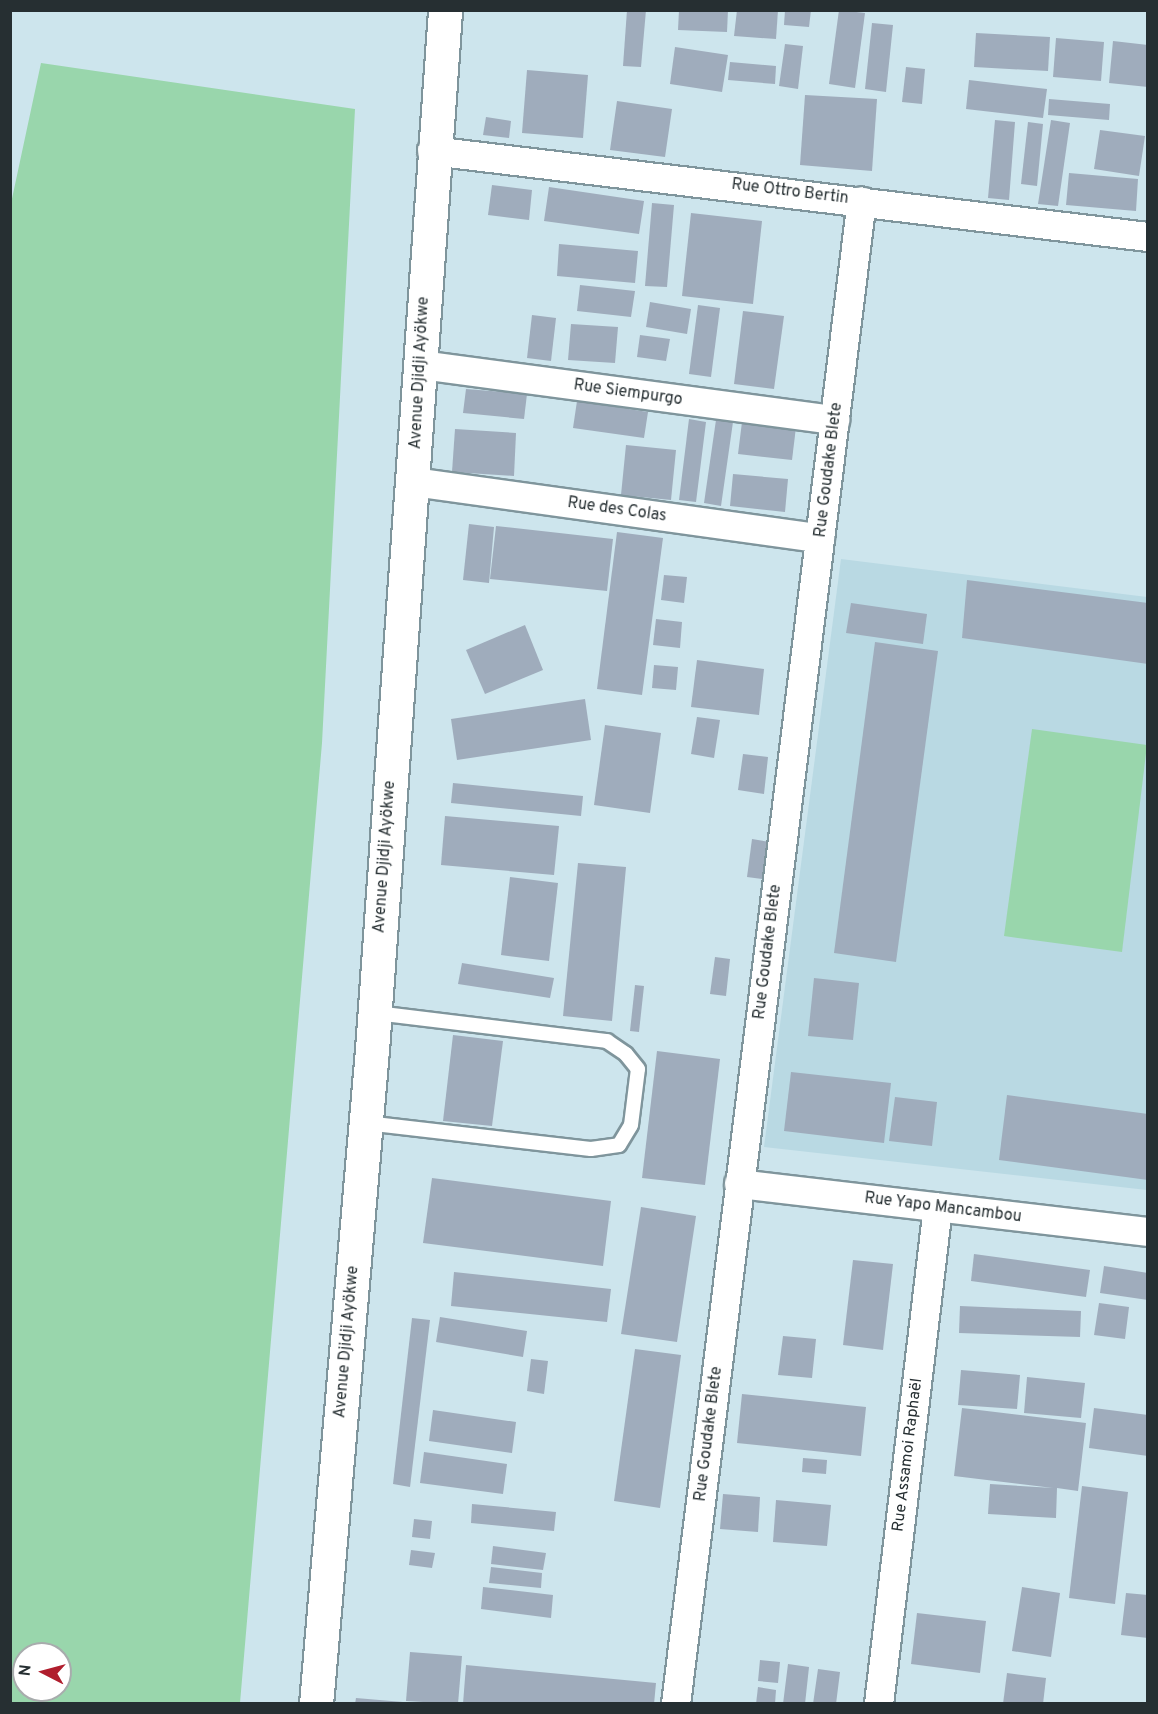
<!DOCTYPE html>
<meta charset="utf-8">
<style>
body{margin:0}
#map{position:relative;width:1158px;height:1714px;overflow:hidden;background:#cde5ed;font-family:Overpass,sans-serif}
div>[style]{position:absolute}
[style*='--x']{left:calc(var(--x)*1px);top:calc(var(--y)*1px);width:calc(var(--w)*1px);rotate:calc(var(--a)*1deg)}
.built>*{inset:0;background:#b9d9e3}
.green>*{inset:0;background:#99d6ac}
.building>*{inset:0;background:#9facbc}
.roads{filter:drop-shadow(2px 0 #7f959c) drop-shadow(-2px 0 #7f959c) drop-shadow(0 2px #7f959c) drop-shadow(0 -2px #7f959c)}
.lane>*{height:14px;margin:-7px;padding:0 7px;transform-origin:7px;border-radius:7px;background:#fff}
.street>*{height:28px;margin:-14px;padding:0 14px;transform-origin:14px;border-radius:14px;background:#fff}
.secondary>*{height:33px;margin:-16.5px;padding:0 16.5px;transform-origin:16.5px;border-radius:16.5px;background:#fff}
span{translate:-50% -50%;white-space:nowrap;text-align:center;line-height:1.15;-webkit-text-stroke:4.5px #fff;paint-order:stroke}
.street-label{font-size:16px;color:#262f32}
.frame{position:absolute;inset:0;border:12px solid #262f32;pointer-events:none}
.north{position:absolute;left:12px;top:1642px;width:60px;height:60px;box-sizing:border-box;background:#fff;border:2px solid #a8acad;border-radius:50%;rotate:276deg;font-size:16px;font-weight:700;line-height:24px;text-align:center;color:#262f32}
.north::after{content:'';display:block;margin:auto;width:21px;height:27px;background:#b01d2d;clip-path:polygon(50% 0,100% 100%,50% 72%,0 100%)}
</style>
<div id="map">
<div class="built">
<div style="clip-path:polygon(841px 559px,1147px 597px,1147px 1190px,764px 1147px)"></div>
</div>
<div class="green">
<div style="clip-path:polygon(evenodd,41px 63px,355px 109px,322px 743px,240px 1703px,11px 1703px,10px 208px,41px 63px,24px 1654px,60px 1654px,60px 1690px,24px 1690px,24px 1654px)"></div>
<div style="clip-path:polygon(1032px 729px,1147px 745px,1122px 952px,1004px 936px)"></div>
</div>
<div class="building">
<div style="clip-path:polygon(627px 10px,646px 10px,641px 67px,623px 66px)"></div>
<div style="clip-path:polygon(679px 10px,728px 10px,727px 32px,678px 30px)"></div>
<div style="clip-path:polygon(737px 10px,778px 10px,776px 39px,734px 36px)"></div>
<div style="clip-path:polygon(785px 10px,811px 10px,809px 27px,784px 25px)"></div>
<div style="clip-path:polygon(839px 10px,865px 13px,855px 88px,829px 84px)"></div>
<div style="clip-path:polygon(872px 23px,893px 25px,886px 92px,865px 89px)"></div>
<div style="clip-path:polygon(976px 33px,1050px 37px,1048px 71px,974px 67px)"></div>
<div style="clip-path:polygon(1056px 38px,1104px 42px,1101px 81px,1053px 77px)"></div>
<div style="clip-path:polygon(1113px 41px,1148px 45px,1148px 87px,1109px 83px)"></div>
<div style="clip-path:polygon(785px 44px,803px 46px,798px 89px,779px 86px)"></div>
<div style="clip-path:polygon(675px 47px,728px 55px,722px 92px,670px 84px)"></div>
<div style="clip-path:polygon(730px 62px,776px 66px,775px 84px,728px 80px)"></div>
<div style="clip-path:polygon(906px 67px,925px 69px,922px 104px,902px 102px)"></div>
<div style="clip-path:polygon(527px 70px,588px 75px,583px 138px,522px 133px)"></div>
<div style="clip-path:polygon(969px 80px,1047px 89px,1043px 118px,966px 109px)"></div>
<div style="clip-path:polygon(805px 95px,877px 99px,872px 171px,800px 165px)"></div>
<div style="clip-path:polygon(1049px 99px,1110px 104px,1109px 120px,1048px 115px)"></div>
<div style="clip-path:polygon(617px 101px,672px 109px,665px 157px,610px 150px)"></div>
<div style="clip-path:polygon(486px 117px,511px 121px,509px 138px,483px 135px)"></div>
<div style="clip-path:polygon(995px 120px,1015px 122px,1009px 200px,988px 198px)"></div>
<div style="clip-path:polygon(1051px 120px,1070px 123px,1058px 206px,1038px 204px)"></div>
<div style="clip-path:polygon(1028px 122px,1043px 124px,1037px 186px,1021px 184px)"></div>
<div style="clip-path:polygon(1100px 130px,1145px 136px,1139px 176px,1094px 169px)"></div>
<div style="clip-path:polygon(1069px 173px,1138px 179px,1136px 211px,1066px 205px)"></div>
<div style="clip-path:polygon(492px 185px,532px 190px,529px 220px,488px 215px)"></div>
<div style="clip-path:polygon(549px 187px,644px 201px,639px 234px,544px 221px)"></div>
<div style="clip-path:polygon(652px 203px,674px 205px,667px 287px,645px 286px)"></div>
<div style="clip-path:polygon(691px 213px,762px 221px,753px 304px,682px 296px)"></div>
<div style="clip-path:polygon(559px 244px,638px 251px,635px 283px,557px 276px)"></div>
<div style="clip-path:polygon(580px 285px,635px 291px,631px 317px,577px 311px)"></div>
<div style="clip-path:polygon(650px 302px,691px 309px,687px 334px,646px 327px)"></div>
<div style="clip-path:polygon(698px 305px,720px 308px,711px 377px,689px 374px)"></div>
<div style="clip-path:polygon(743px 311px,784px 316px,774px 389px,734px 384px)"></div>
<div style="clip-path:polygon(532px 315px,556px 318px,551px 361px,527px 358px)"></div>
<div style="clip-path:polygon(571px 324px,618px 327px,615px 363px,568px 360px)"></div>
<div style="clip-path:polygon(640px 335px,670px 339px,666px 361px,637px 357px)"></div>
<div style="clip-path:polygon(466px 389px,527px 394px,524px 419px,463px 413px)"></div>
<div style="clip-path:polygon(577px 401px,648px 412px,644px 438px,573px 428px)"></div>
<div style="clip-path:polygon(689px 419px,706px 422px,696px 502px,679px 500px)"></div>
<div style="clip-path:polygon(716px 420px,733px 422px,721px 506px,704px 503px)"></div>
<div style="clip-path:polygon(742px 422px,796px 427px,792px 460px,738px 454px)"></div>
<div style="clip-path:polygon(455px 429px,516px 433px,514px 476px,452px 472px)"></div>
<div style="clip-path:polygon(626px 445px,676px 450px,671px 500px,621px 495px)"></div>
<div style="clip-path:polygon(733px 474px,788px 479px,785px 512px,730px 506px)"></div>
<div style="clip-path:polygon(469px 524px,494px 527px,489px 583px,463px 580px)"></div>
<div style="clip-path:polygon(496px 526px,613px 539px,607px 591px,490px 579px)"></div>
<div style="clip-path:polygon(617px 532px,663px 538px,642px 695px,597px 689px)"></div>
<div style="clip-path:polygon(664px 575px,687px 577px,684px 603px,661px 600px)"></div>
<div style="clip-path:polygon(967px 580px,1148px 603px,1148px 664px,962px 638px)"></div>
<div style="clip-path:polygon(851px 603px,927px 614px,923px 644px,846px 633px)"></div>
<div style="clip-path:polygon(656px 619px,682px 622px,680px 648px,653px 645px)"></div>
<div style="clip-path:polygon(525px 625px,543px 670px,485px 694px,466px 650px)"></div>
<div style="clip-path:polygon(875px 642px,938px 651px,896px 962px,834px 953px)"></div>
<div style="clip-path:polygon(697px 660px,764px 669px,759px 715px,691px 707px)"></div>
<div style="clip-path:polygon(654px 665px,678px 667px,676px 690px,652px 688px)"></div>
<div style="clip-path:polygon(585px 699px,591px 740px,457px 760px,451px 719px)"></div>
<div style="clip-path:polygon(697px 717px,720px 720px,714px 758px,691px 754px)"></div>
<div style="clip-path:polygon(605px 725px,661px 733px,650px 813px,594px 805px)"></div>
<div style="clip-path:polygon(743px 754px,768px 757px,764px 794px,738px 790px)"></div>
<div style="clip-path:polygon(453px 783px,583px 796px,581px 816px,451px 803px)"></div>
<div style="clip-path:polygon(445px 816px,559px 826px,554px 875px,441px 865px)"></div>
<div style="clip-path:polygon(752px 839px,776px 843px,771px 880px,747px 877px)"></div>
<div style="clip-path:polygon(578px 863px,626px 867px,612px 1021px,563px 1016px)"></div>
<div style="clip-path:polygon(510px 877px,558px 883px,549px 961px,501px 955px)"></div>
<div style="clip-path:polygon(715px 957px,730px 959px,726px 996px,710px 994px)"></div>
<div style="clip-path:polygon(462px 963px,554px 978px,550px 998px,458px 984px)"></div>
<div style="clip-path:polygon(814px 978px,859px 983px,853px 1040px,808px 1036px)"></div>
<div style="clip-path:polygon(635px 985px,644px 986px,639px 1032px,630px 1031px)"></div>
<div style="clip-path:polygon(453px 1035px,503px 1041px,492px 1126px,443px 1121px)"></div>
<div style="clip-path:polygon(657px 1051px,720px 1059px,705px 1185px,642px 1178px)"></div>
<div style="clip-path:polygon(791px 1072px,891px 1083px,884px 1143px,784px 1131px)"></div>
<div style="clip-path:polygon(1007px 1095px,1148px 1114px,1148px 1180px,999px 1160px)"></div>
<div style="clip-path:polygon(895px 1097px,937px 1102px,932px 1146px,889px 1141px)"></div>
<div style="clip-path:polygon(432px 1178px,611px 1201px,603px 1266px,423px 1243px)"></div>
<div style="clip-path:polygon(641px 1207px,696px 1216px,677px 1342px,621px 1334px)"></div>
<div style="clip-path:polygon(974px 1254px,1090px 1270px,1086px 1297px,971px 1281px)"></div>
<div style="clip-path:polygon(853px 1260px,893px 1264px,883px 1350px,843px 1345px)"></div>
<div style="clip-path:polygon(1104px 1266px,1148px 1273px,1148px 1300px,1100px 1293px)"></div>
<div style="clip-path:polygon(454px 1272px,611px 1289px,607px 1322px,451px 1306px)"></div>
<div style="clip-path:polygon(1099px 1303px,1129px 1307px,1125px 1339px,1094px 1335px)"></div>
<div style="clip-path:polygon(960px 1306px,1081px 1311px,1080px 1337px,959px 1333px)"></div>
<div style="clip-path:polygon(440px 1317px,527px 1331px,523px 1357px,436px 1342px)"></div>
<div style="clip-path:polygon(412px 1318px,430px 1320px,410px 1487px,393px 1484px)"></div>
<div style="clip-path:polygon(783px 1336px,816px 1339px,812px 1378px,778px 1375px)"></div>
<div style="clip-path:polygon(635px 1349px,681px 1355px,660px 1508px,614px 1501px)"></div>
<div style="clip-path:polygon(531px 1359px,548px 1361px,544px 1394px,527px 1391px)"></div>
<div style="clip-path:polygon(961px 1370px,1020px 1375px,1017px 1409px,958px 1405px)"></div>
<div style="clip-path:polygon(1027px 1377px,1085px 1383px,1081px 1418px,1024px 1413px)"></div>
<div style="clip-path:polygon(742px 1394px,866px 1407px,861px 1456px,737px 1443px)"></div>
<div style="clip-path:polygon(962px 1408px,1086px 1423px,1078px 1491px,1057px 1488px,1056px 1518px,988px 1514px,990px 1484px,1053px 1488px,954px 1476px)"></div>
<div style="clip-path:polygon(1094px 1408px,1148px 1415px,1148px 1456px,1089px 1448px)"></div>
<div style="clip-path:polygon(433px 1410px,516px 1422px,512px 1453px,429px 1441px)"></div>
<div style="clip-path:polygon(424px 1452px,507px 1464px,503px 1494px,420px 1483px)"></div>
<div style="clip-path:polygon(803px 1458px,827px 1460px,826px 1474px,802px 1472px)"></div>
<div style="clip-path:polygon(1082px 1486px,1128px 1492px,1115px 1604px,1069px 1598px)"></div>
<div style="clip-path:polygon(723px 1494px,760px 1497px,758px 1532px,720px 1529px)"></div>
<div style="clip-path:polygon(776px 1500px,831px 1505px,827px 1546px,773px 1542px)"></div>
<div style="clip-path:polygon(472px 1504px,556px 1512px,554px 1531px,471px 1523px)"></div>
<div style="clip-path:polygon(414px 1519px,432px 1521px,430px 1539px,412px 1537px)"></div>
<div style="clip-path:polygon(493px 1546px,546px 1553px,543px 1570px,491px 1564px)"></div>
<div style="clip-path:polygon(411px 1550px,435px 1553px,432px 1568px,409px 1565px)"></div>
<div style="clip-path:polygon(491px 1567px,542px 1573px,541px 1588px,489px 1583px)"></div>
<div style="clip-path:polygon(483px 1587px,553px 1595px,551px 1618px,481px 1609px)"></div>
<div style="clip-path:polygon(1022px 1587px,1060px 1593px,1051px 1657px,1012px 1651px)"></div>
<div style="clip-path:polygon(1126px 1593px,1148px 1595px,1148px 1638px,1121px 1635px)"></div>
<div style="clip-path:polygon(917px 1613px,986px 1621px,980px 1673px,911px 1664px)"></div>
<div style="clip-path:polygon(410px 1652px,462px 1656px,458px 1704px,406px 1701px)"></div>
<div style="clip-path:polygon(760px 1660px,780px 1662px,778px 1683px,758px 1681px)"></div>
<div style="clip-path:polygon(788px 1664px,809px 1667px,805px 1704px,783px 1704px)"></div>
<div style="clip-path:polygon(466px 1665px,656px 1683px,654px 1704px,463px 1704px)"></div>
<div style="clip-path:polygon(818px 1669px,840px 1672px,836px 1704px,813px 1704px)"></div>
<div style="clip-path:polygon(1007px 1673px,1046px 1678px,1043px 1704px,1003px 1704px)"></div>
<div style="clip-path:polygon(758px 1687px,776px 1690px,775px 1704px,756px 1704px)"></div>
<div style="clip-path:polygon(356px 1698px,403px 1702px,403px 1704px,355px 1704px)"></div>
</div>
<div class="roads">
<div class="lane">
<div style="--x:366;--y:1123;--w:226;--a:6.6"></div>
<div style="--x:591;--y:1149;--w:28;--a:-8"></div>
<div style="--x:619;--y:1145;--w:23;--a:-59"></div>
<div style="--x:631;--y:1125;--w:56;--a:-82.9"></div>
<div style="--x:638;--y:1069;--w:19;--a:-129"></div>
<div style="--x:626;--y:1054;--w:23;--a:-146"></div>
<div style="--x:607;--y:1041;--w:234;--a:-173.1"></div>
</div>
<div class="street">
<div style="--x:432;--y:151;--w:721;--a:6.85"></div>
<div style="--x:421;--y:365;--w:418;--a:7.6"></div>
<div style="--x:414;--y:482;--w:410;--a:7.9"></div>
<div style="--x:739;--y:1184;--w:412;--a:6.7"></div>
<div style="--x:676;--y:1704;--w:1514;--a:-82.95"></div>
<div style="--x:879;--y:1704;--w:500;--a:-83.23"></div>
</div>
<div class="secondary">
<div style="--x:316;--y:1704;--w:656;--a:-85.11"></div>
<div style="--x:372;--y:1050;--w:1043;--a:-85.98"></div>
</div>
</div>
<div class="street-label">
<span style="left:790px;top:192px;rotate:7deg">Rue Ottro Bertin</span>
<span style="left:420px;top:373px;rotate:-87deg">Avenue Djidji Ayökwe</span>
<span style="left:628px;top:393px;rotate:8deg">Rue Siempurgo</span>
<span style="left:829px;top:470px;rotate:-83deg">Rue Goudake Blete</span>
<span style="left:617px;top:510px;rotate:8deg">Rue des Colas</span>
<span style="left:385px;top:857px;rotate:-86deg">Avenue Djidji Ayökwe</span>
<span style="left:768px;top:952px;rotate:-83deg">Rue Goudake Blete</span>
<span style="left:943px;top:1208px;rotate:7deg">Rue Yapo Mancambou</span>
<span style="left:347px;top:1342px;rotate:-85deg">Avenue Djidji Ayökwe</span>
<span style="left:709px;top:1434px;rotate:-83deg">Rue Goudake Blete</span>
<span style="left:908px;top:1455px;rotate:-83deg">Rue Assamoi Raphaël</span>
</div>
<div class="frame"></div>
<div class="north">N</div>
</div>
